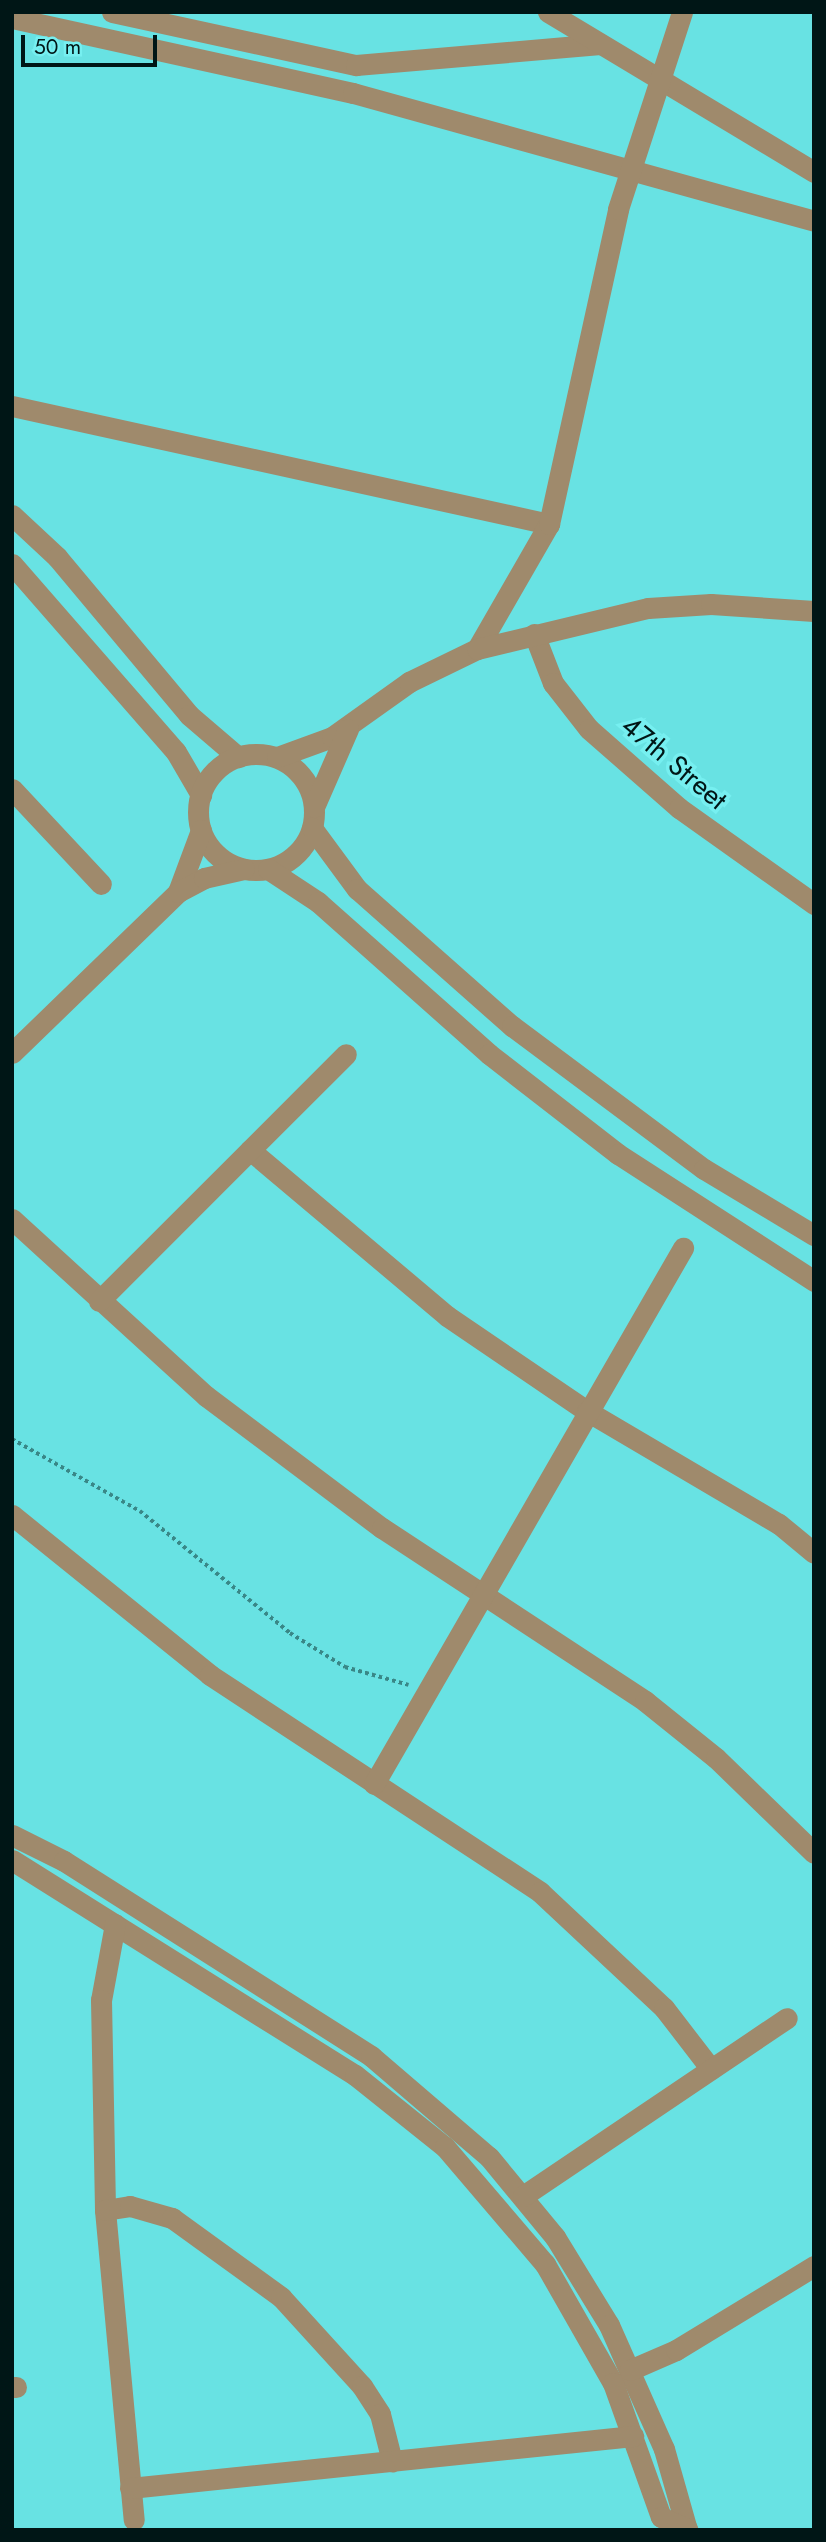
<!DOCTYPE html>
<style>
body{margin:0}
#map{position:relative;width:826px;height:2542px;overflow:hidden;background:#68e2e3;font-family:Jost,sans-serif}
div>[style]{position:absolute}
.path>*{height:3.5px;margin-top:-1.75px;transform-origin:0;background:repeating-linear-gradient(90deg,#398787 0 3.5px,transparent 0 7px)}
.minor>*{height:21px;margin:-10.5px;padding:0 10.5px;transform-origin:10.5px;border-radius:10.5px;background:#9f8a6c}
.minor>.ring{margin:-10.5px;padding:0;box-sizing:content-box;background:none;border:21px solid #9f8a6c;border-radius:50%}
span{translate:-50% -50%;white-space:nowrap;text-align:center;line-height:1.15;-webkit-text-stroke:7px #76eff0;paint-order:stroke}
.street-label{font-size:28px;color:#001616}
.frame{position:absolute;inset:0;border:14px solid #001616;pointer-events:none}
.scale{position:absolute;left:21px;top:35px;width:136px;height:32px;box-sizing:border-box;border:4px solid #001616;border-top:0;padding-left:9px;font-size:21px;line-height:24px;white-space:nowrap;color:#001616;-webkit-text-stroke:5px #76eff0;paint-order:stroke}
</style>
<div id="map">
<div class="path">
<div style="left:12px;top:1439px;width:147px;rotate:29.4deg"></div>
<div style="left:140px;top:1511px;width:193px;rotate:39.1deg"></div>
<div style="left:290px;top:1633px;width:65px;rotate:31.7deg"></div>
<div style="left:345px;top:1667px;width:66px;rotate:15.7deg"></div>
</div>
<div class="minor">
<div style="left:112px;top:12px;width:250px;rotate:12.3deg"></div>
<div style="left:356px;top:65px;width:245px;rotate:-4.9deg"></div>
<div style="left:548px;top:12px;width:310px;rotate:31deg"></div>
<div style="left:12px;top:18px;width:349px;rotate:12.4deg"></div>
<div style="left:353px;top:93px;width:478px;rotate:15.5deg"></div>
<div style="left:12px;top:406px;width:550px;rotate:12.39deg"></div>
<div style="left:12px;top:515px;width:62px;rotate:43deg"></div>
<div style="left:57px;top:557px;width:206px;rotate:50.1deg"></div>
<div style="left:189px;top:715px;width:65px;rotate:40.6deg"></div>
<div style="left:12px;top:564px;width:249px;rotate:48.9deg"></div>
<div style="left:176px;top:752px;width:50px;rotate:59.8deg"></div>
<div style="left:534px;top:634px;width:53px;rotate:68.8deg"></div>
<div style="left:553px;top:683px;width:58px;rotate:52deg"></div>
<div style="left:589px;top:729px;width:120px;rotate:41.3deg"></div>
<div style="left:679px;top:808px;width:166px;rotate:35.4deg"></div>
<div style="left:477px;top:649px;width:144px;rotate:-60.1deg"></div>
<div style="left:549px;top:524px;width:322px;rotate:-77.6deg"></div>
<div style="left:618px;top:209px;width:207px;rotate:-72deg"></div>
<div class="ring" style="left:198px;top:754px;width:95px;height:95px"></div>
<div style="left:277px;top:757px;width:59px;rotate:-20deg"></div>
<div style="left:332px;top:737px;width:95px;rotate:-35.5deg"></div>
<div style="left:409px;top:682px;width:76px;rotate:-25.9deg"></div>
<div style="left:477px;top:649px;width:176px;rotate:-13.5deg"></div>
<div style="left:648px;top:608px;width:63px;rotate:-3.6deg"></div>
<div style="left:711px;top:604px;width:103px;rotate:3.9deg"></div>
<div style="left:12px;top:789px;width:130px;rotate:46.9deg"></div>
<div style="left:314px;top:807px;width:85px;rotate:-66.4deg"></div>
<div style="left:312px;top:828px;width:76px;rotate:53.6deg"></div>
<div style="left:357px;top:889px;width:207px;rotate:41.5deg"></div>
<div style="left:512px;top:1026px;width:239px;rotate:36.7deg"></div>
<div style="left:704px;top:1169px;width:128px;rotate:31deg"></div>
<div style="left:268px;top:869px;width:60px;rotate:33.4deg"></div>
<div style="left:318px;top:902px;width:229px;rotate:41.6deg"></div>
<div style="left:489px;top:1054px;width:163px;rotate:37.8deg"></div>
<div style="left:618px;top:1154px;width:234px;rotate:32.9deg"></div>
<div style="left:178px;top:892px;width:66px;rotate:-69.6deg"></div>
<div style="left:12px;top:1053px;width:231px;rotate:-44.1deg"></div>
<div style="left:178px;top:892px;width:30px;rotate:-28deg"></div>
<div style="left:204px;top:878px;width:41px;rotate:-12.7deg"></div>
<div style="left:250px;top:1150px;width:258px;rotate:40.1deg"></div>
<div style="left:447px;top:1316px;width:169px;rotate:34.2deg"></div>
<div style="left:587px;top:1411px;width:223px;rotate:30.5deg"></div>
<div style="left:779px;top:1524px;width:45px;rotate:39.6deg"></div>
<div style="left:12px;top:1219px;width:263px;rotate:42.4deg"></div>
<div style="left:206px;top:1396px;width:220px;rotate:36.9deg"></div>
<div style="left:382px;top:1528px;width:315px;rotate:33.3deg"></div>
<div style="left:645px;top:1701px;width:91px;rotate:38.8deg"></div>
<div style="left:716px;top:1758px;width:136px;rotate:44.1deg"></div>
<div style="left:99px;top:1301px;width:349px;rotate:-45deg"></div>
<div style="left:12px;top:1515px;width:255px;rotate:38.9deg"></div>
<div style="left:210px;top:1675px;width:395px;rotate:33.3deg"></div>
<div style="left:540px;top:1892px;width:170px;rotate:43.1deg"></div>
<div style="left:664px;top:2008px;width:77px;rotate:52.4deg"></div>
<div style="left:374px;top:1784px;width:619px;rotate:-60.04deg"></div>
<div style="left:12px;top:1835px;width:58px;rotate:26.6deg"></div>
<div style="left:64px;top:1861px;width:364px;rotate:32.4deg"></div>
<div style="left:371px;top:2056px;width:155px;rotate:40.6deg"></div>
<div style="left:489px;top:2157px;width:104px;rotate:50.5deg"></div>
<div style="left:555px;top:2237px;width:103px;rotate:58.5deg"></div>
<div style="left:609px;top:2325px;width:136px;rotate:66.1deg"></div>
<div style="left:664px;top:2449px;width:84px;rotate:74.1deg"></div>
<div style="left:12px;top:1860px;width:405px;rotate:32.1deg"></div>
<div style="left:355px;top:2075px;width:115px;rotate:38.7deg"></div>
<div style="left:445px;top:2147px;width:154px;rotate:49.5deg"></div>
<div style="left:545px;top:2264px;width:137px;rotate:60.3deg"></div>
<div style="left:613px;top:2383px;width:142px;rotate:70.3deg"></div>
<div style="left:661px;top:2517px;width:29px;rotate:25deg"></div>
<div style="left:115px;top:1924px;width:77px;rotate:100.4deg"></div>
<div style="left:101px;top:2000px;width:210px;rotate:88.9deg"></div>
<div style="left:105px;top:2210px;width:311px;rotate:84.7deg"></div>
<div style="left:523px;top:2196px;width:318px;rotate:-34deg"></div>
<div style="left:105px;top:2210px;width:25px;rotate:-9deg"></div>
<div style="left:130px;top:2206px;width:44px;rotate:15.9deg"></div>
<div style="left:172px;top:2218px;width:135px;rotate:35.9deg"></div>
<div style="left:281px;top:2297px;width:120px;rotate:47.7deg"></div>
<div style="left:362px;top:2386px;width:33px;rotate:57deg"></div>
<div style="left:380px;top:2414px;width:49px;rotate:75.7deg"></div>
<div style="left:630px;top:2370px;width:50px;rotate:-23.5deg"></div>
<div style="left:676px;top:2350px;width:162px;rotate:-31.3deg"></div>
<div style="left:12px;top:2387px;width:4px"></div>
<div style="left:130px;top:2488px;width:506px;rotate:-5.9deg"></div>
</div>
<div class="street-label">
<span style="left:674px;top:763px;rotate:40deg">47th Street</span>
</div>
<div class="frame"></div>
<div class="scale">50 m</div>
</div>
